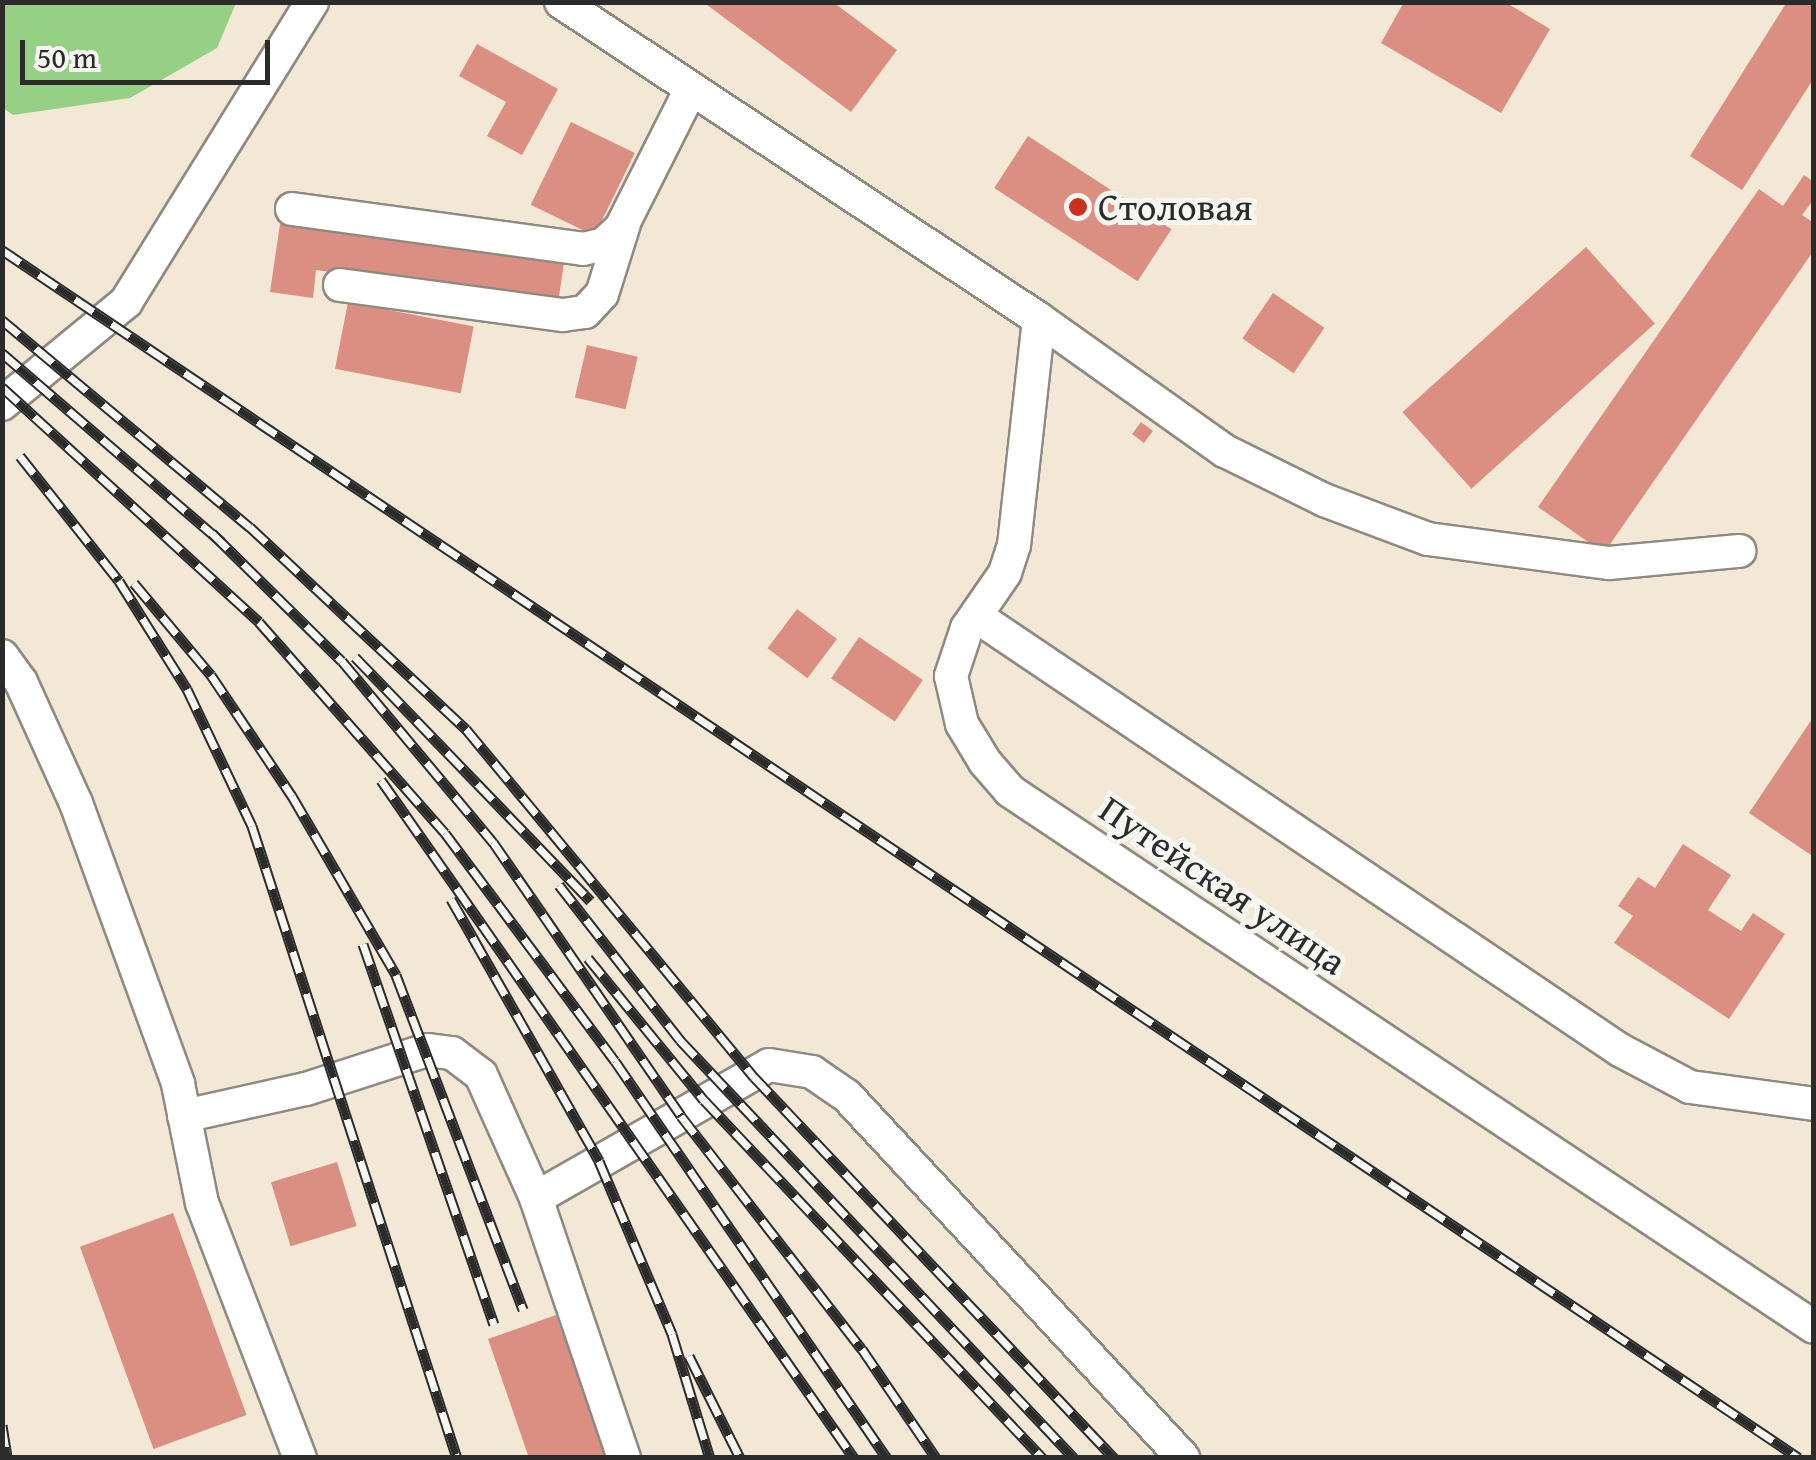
<!DOCTYPE html>
<meta charset="utf-8">
<style>
body{margin:0}
#map{position:relative;width:1816px;height:1460px;overflow:hidden;background:#f3e8d5;font-family:"Gentium Book Plus",serif}
div>[style]{position:absolute}
.green>*{inset:0;background:#95d084}
.building>*{inset:0;background:#db8e82;transform-origin:0 0}
.roads{filter:drop-shadow(2px 0 #8f8a80) drop-shadow(-2px 0 #8f8a80) drop-shadow(0 2px #8f8a80) drop-shadow(0 -2px #8f8a80)}
.minor>*{height:32px;margin:-16px;padding:0 16px;transform-origin:16px;border-radius:16px;background:#fff}
.rail>*{height:11px;margin-top:-5.5px;transform-origin:0;background:repeating-linear-gradient(90deg,#f6f6f2 0 22px,#2b2b2b 0 44px);box-sizing:border-box;border-block:2px solid #2b2b2b}
.dots>*{width:28px;height:28px;translate:-50% -50%;box-sizing:border-box;border:5px solid #f6f6f2;border-radius:50%}
span{translate:-50% -50%;white-space:nowrap;text-align:center;line-height:1.15;-webkit-text-stroke:10px #f6f6f2;paint-order:stroke}
.poi-label{font-size:38px;color:#2b2b2b}
.left{translate:0 -50%;text-align:left}
.street-label{font-size:38px;color:#2b2b2b}
.frame{position:absolute;inset:0;border:5px solid #2b2b2b;pointer-events:none}
.scale{position:absolute;left:20px;top:40px;width:250px;height:45px;box-sizing:border-box;border:5px solid #2b2b2b;border-top:0;padding-left:12px;font-size:30px;line-height:35px;white-space:nowrap;color:#2b2b2b;-webkit-text-stroke:8px #f6f6f2;paint-order:stroke}
</style>
<div id="map">
<div class="green">
<div style="clip-path:polygon(2px 3px,3px 2px,236px 3px,217px 48px,130px 98px,13px 115px,3px 108px)"></div>
</div>
<div class="building">
<div style="clip-path:polygon(703px 2px,833px 2px,897px 50px,851px 112px)"></div>
<div style="clip-path:polygon(1404px 2px,1505px 2px,1550px 29px,1501px 113px,1381px 43px)"></div>
<div style="clip-path:polygon(1787px 2px,1814px 2px,1814px 78px,1742px 190px,1690px 156px)"></div>
<div style="clip-path:polygon(477px 44px,558px 89px,522px 155px,487px 136px,506px 102px,459px 76px)"></div>
<div style="left:571px;top:122px;width:71px;height:92px;rotate:26deg"></div>
<div style="left:1028px;top:136px;width:171px;height:62px;rotate:33deg"></div>
<div style="clip-path:polygon(1804px 175px,1814px 182px,1814px 199px,1802px 215px,1814px 223px,1814px 250px,1604px 553px,1538px 507px,1759px 189px,1783px 206px)"></div>
<div style="clip-path:polygon(280px 224px,564px 263px,558px 303px,316px 270px,313px 298px,270px 292px)"></div>
<div style="left:1586px;top:247px;width:103px;height:247px;rotate:48deg"></div>
<div style="left:1273px;top:293px;width:62px;height:55px;rotate:34deg"></div>
<div style="left:348px;top:302px;width:128px;height:68px;rotate:11deg"></div>
<div style="left:587px;top:345px;width:52px;height:54px;rotate:13deg"></div>
<div style="left:1141px;top:422px;width:15px;height:15px;rotate:37deg"></div>
<div style="left:797px;top:609px;width:50px;height:49px;rotate:37deg"></div>
<div style="left:859px;top:637px;width:77px;height:50px;rotate:34deg"></div>
<div style="clip-path:polygon(1814px 716px,1814px 857px,1749px 813px)"></div>
<div style="clip-path:polygon(1683px 844px,1731px 875px,1708px 910px,1741px 931px,1753px 913px,1785px 934px,1729px 1019px,1614px 943px,1633px 916px,1618px 906px,1638px 877px,1655px 888px)"></div>
<div style="left:337px;top:1162px;width:67px;height:69px;rotate:73deg"></div>
<div style="left:173px;top:1213px;width:215px;height:99px;rotate:70deg"></div>
<div style="clip-path:polygon(556px 1315px,606px 1458px,529px 1458px,488px 1339px)"></div>
</div>
<div class="roads">
<div class="minor">
<div style="left:561px;top:2px;width:574px;rotate:33.55deg"></div>
<div style="left:1039px;top:319px;width:228px;rotate:35.4deg"></div>
<div style="left:1225px;top:451px;width:110px;rotate:26.3deg"></div>
<div style="left:1324px;top:500px;width:111px;rotate:20.6deg"></div>
<div style="left:1428px;top:539px;width:183px;rotate:7.6deg"></div>
<div style="left:1609px;top:563px;width:131px;rotate:-5.3deg"></div>
<div style="left:292px;top:209px;width:294px;rotate:7.8deg"></div>
<div style="left:583px;top:249px;width:22px;rotate:-13deg"></div>
<div style="left:604px;top:244px;width:23px;rotate:-43deg"></div>
<div style="left:621px;top:228px;width:156px;rotate:-63.3deg"></div>
<div style="left:340px;top:285px;width:225px;rotate:7.7deg"></div>
<div style="left:563px;top:315px;width:22px;rotate:-8deg"></div>
<div style="left:585px;top:312px;width:25px;rotate:-47deg"></div>
<div style="left:602px;top:294px;width:73px;rotate:-72.6deg"></div>
<div style="left:1039px;top:319px;width:227px;rotate:96.3deg"></div>
<div style="left:1014px;top:545px;width:29px;rotate:108deg"></div>
<div style="left:1005px;top:573px;width:67px;rotate:124.6deg"></div>
<div style="left:967px;top:628px;width:51px;rotate:108.4deg"></div>
<div style="left:951px;top:676px;width:49px;rotate:77.1deg"></div>
<div style="left:962px;top:724px;width:44px;rotate:58.8deg"></div>
<div style="left:985px;top:762px;width:38px;rotate:49deg"></div>
<div style="left:1010px;top:791px;width:966px;rotate:33.69deg"></div>
<div style="left:2px;top:404px;width:161px;rotate:-39.4deg"></div>
<div style="left:126px;top:302px;width:353px;rotate:-58.2deg"></div>
<div style="left:976px;top:616px;width:777px;rotate:33.98deg"></div>
<div style="left:1620px;top:1050px;width:79px;rotate:27.9deg"></div>
<div style="left:1690px;top:1087px;width:125px;rotate:7.8deg"></div>
<div style="left:2px;top:656px;width:32px;rotate:54deg"></div>
<div style="left:21px;top:682px;width:133px;rotate:65.6deg"></div>
<div style="left:76px;top:803px;width:299px;rotate:70deg"></div>
<div style="left:178px;top:1084px;width:121px;rotate:78.6deg"></div>
<div style="left:202px;top:1203px;width:273px;rotate:69deg"></div>
<div style="left:184px;top:1116px;width:125px;rotate:-12.5deg"></div>
<div style="left:306px;top:1089px;width:127px;rotate:-17.9deg"></div>
<div style="left:427px;top:1050px;width:25px;rotate:7deg"></div>
<div style="left:452px;top:1053px;width:36px;rotate:37deg"></div>
<div style="left:481px;top:1075px;width:135px;rotate:65.9deg"></div>
<div style="left:536px;top:1198px;width:274px;rotate:71.3deg"></div>
<div style="left:536px;top:1198px;width:268px;rotate:-29.7deg"></div>
<div style="left:769px;top:1065px;width:44px;rotate:9.2deg"></div>
<div style="left:812px;top:1072px;width:42px;rotate:34.4deg"></div>
<div style="left:847px;top:1096px;width:494px;rotate:47.1deg"></div>
</div>
</div>
<div class="rail">
<div style="left:2px;top:250px;width:2165px;rotate:33.91deg"></div>
<div style="left:2px;top:320px;width:323px;rotate:39.9deg"></div>
<div style="left:250px;top:527px;width:296px;rotate:43.1deg"></div>
<div style="left:466px;top:729px;width:452px;rotate:50.4deg"></div>
<div style="left:754px;top:1077px;width:524px;rotate:46.62deg"></div>
<div style="left:2px;top:353px;width:290px;rotate:40.7deg"></div>
<div style="left:2px;top:387px;width:348px;rotate:42.4deg"></div>
<div style="left:259px;top:622px;width:281px;rotate:48.6deg"></div>
<div style="left:445px;top:833px;width:284px;rotate:53.3deg"></div>
<div style="left:615px;top:1061px;width:481px;rotate:55.6deg"></div>
<div style="left:20px;top:456px;width:159px;rotate:51.6deg"></div>
<div style="left:119px;top:581px;width:128px;rotate:57.8deg"></div>
<div style="left:187px;top:689px;width:152px;rotate:64.6deg"></div>
<div style="left:252px;top:826px;width:664px;rotate:72.03deg"></div>
<div style="left:212px;top:533px;width:182px;rotate:44.6deg"></div>
<div style="left:342px;top:661px;width:236px;rotate:50.2deg"></div>
<div style="left:493px;top:842px;width:332px;rotate:55.5deg"></div>
<div style="left:681px;top:1116px;width:295px;rotate:52.2deg"></div>
<div style="left:862px;top:1349px;width:132px;rotate:55.8deg"></div>
<div style="left:134px;top:583px;width:120px;rotate:50.1deg"></div>
<div style="left:211px;top:675px;width:146px;rotate:56.2deg"></div>
<div style="left:292px;top:796px;width:207px;rotate:59.8deg"></div>
<div style="left:396px;top:975px;width:358px;rotate:69.2deg"></div>
<div style="left:355px;top:657px;width:339px;rotate:46deg"></div>
<div style="left:381px;top:780px;width:827px;rotate:55.1deg"></div>
<div style="left:559px;top:885px;width:197px;rotate:52deg"></div>
<div style="left:680px;top:1040px;width:574px;rotate:46.69deg"></div>
<div style="left:451px;top:899px;width:301px;rotate:60.5deg"></div>
<div style="left:599px;top:1161px;width:188px;rotate:67.1deg"></div>
<div style="left:672px;top:1334px;width:130px;rotate:73deg"></div>
<div style="left:363px;top:944px;width:402px;rotate:71deg"></div>
<div style="left:588px;top:958px;width:183px;rotate:50.8deg"></div>
<div style="left:704px;top:1100px;width:493px;rotate:46.6deg"></div>
<div style="left:689px;top:1356px;width:114px;rotate:63.4deg"></div>
<div style="left:2px;top:1425px;width:33px;rotate:81deg"></div>
</div>
<div class="dots">
<div style="left:1078px;top:207px;background:#c8321e"></div>
</div>
<div class="poi-label">
<span class="left" style="left:1098px;top:207px">Столовая</span>
</div>
<div class="street-label">
<span style="left:1223px;top:885px;rotate:34deg">Путейская улица</span>
</div>
<div class="frame"></div>
<div class="scale">50 m</div>
</div>
